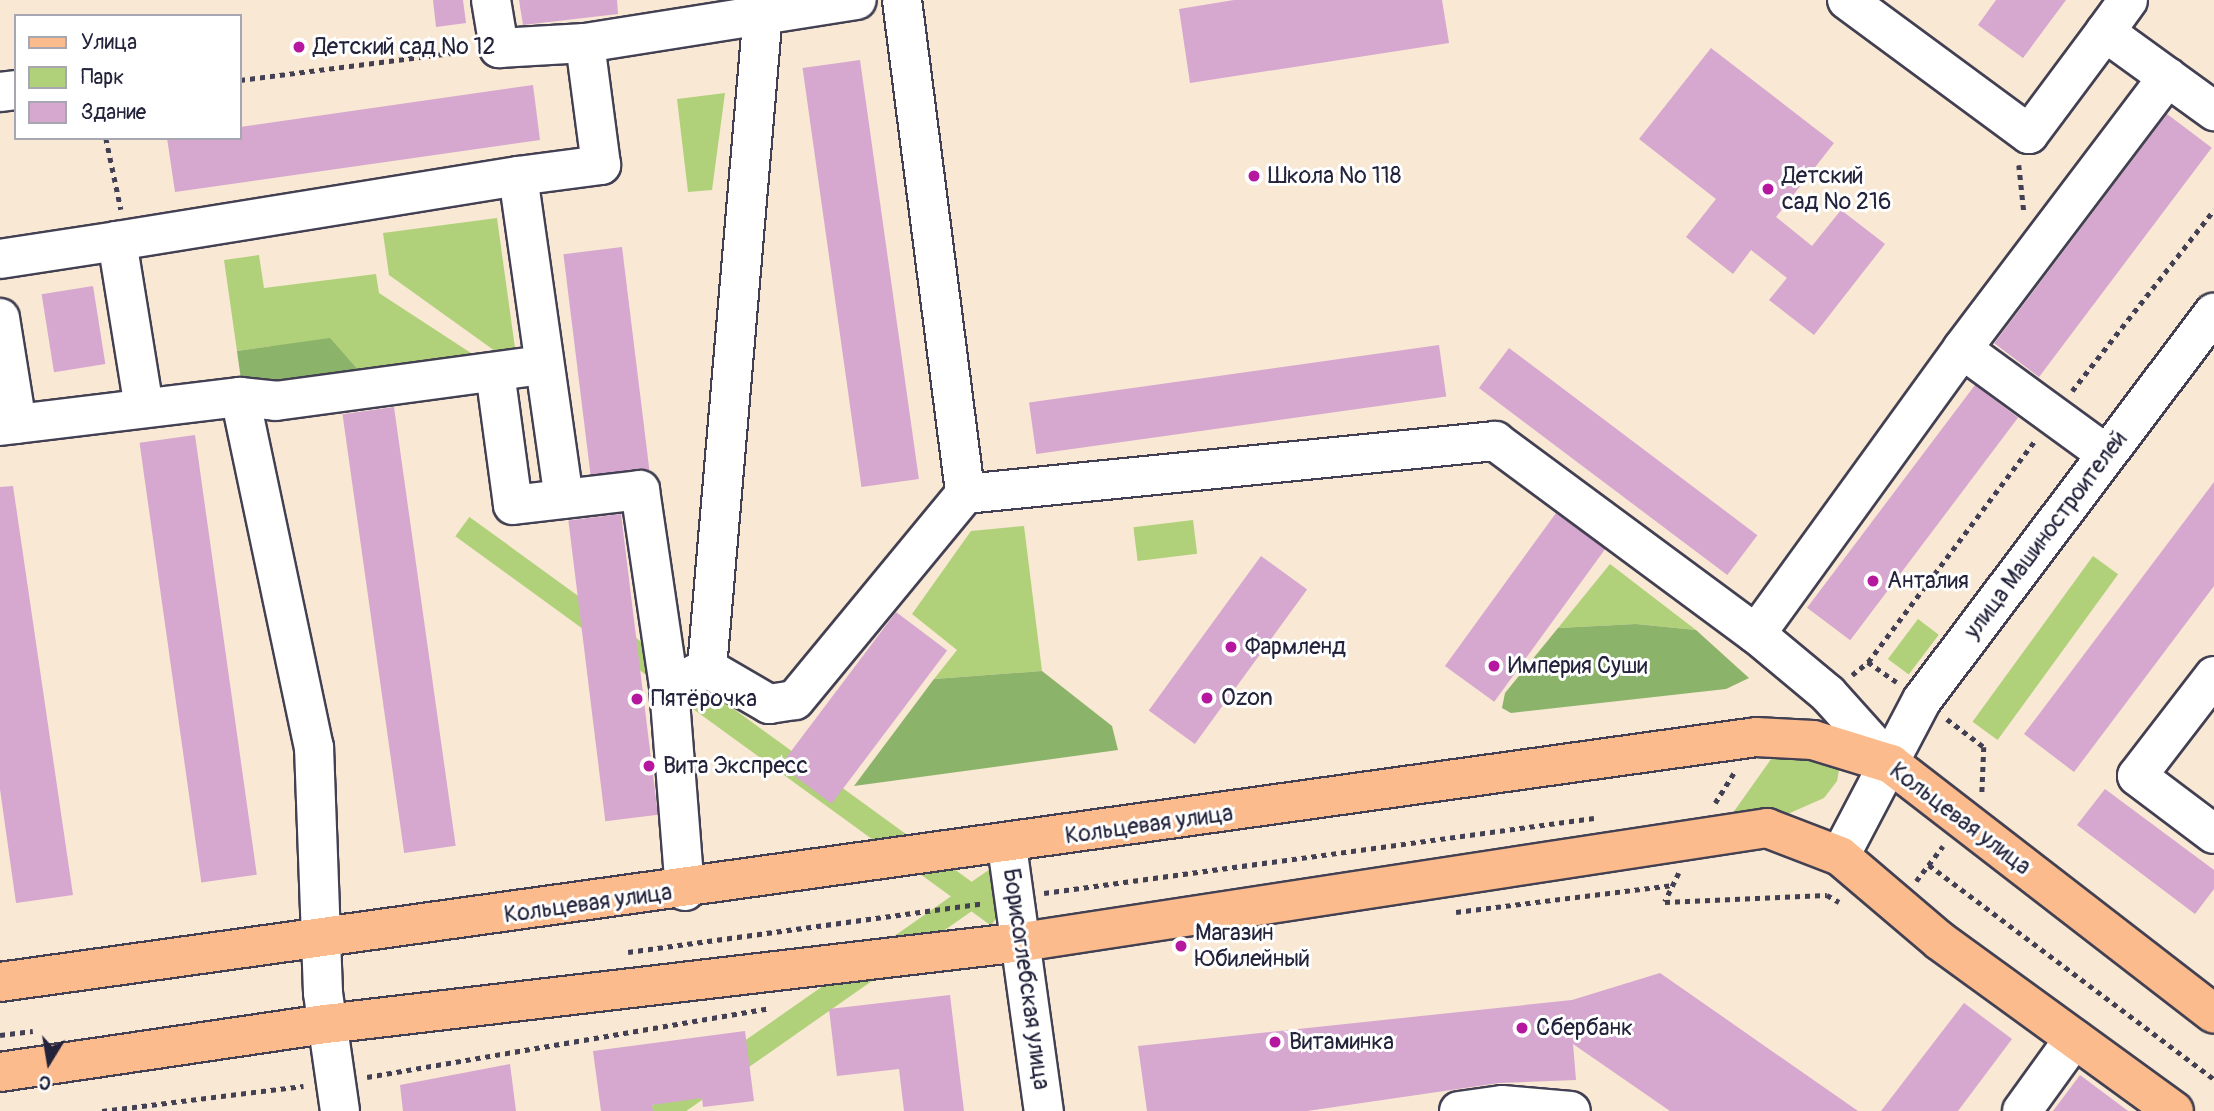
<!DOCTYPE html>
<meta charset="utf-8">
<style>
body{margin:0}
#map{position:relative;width:2214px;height:1111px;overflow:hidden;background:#f8e8d4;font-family:Pangolin,sans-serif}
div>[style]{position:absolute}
.green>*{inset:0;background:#b0d17a;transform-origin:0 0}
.forest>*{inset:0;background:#8cb36a}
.building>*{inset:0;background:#d6a7cf;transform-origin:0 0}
.path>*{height:4.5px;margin-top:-2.25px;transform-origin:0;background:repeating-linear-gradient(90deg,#424052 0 5px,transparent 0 10px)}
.roads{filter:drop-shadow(2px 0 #424052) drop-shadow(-2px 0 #424052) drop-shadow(0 2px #424052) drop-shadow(0 -2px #424052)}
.minor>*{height:38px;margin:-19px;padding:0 19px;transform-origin:19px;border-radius:19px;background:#fff}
.major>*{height:38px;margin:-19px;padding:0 19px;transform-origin:19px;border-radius:19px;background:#fbbb8c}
.dots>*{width:19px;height:19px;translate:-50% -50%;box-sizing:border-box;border:4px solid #fff;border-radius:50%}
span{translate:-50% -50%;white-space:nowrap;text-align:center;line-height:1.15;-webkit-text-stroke:6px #fff;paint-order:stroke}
.poi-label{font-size:23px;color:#22223b}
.left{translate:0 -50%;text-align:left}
.street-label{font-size:23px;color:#22223b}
.legend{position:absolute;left:14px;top:14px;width:228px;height:126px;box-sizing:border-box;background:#fff;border:2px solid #a7a7b1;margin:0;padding:9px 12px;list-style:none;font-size:21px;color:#22223b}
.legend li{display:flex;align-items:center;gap:14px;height:35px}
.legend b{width:35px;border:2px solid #a7a7b1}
.north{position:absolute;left:14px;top:1027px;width:70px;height:70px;-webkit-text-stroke:5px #fff;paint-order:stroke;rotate:191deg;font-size:19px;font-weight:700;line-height:28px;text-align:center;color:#22223b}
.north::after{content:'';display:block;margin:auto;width:24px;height:32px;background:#22223b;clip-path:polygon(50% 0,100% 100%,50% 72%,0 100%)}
</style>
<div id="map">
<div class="green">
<div style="clip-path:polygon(725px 93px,712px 190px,688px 192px,677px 99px)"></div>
<div style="clip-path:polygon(497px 218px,515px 348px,495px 351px,389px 275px,383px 233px)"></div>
<div style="clip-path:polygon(259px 255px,264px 288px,376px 274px,379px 293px,474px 355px,359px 371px,272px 346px,237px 351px,224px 260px)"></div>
<div style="left:1193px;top:520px;width:34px;height:60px;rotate:83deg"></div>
<div style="clip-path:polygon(1024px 526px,1042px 671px,934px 679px,957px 650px,912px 614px,971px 531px)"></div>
<div style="left:2093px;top:556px;width:31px;height:205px;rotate:36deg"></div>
<div style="clip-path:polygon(1610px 564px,1696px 630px,1636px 624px,1558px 628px)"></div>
<div style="left:1918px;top:619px;width:26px;height:50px;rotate:37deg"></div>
<div style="clip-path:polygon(1774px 755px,1826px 760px,1839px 770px,1837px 781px,1824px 798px,1783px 816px,1730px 817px)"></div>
<div style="left:990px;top:869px;width:24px;height:637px;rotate:55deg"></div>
<div style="left:1005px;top:906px;width:24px;height:662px;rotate:126deg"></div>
</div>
<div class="forest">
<div style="clip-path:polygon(330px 338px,359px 371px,242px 387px,237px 351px)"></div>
<div style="clip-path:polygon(1636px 624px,1696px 630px,1749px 678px,1726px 689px,1511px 713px,1502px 708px,1505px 693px,1558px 628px)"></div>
<div style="clip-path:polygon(1042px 671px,1112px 726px,1118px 750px,854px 786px,934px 679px)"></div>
</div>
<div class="building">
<div style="clip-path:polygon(433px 0,463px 0,466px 23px,436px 27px)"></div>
<div style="clip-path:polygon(519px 0,617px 0,618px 14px,523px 25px)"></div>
<div style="clip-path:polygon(1234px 0,1442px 0,1449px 43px,1190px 83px,1179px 9px)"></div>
<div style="clip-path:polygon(1996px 0,2066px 0,2023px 58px,1978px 25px)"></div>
<div style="clip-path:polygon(1711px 48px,1834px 143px,1776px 217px,1812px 246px,1841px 210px,1885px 244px,1814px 335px,1769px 300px,1787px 278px,1751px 250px,1733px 274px,1686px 237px,1716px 199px,1639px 139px)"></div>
<div style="left:860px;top:60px;width:423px;height:58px;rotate:82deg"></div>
<div style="clip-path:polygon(533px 85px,540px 140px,175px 192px,167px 138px,240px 138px,240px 127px)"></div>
<div style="left:2167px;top:114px;width:56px;height:287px;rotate:37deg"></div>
<div style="left:622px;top:247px;width:225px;height:59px;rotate:83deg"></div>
<div style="left:93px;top:286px;width:79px;height:52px;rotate:81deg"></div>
<div style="left:1439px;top:345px;width:52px;height:414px;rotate:82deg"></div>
<div style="left:1509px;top:348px;width:311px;height:50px;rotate:37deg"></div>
<div style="left:1975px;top:385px;width:54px;height:279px;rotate:37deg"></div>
<div style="left:394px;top:407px;width:443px;height:52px;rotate:82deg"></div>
<div style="left:195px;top:435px;width:444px;height:56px;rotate:82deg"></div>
<div style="clip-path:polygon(2214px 482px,2214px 586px,2074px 772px,2024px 734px)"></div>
<div style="clip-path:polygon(13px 486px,73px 895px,16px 903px,0 789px,0 487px)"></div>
<div style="left:1556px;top:513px;width:61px;height:189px;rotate:36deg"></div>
<div style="left:621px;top:514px;width:303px;height:53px;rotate:83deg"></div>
<div style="left:1261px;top:556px;width:57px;height:191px;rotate:36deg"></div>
<div style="left:896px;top:612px;width:64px;height:192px;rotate:37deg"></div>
<div style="clip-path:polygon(2105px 789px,2214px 870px,2214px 889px,2195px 914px,2077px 825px)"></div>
<div style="clip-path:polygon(1660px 973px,1858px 1111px,1670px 1111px,1573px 1044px,1576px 1080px,1499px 1083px,1307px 1111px,1147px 1111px,1138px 1046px,1572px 1000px)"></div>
<div style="clip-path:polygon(950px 995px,964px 1111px,904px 1111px,899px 1069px,837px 1076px,829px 1009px)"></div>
<div style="clip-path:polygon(1964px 1003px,2012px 1039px,1958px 1111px,1881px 1111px)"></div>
<div style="clip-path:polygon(745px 1031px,754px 1101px,703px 1107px,702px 1098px,652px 1105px,653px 1111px,601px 1111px,593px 1051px)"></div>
<div style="clip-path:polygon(510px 1064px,516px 1111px,403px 1111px,400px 1085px)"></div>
<div style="clip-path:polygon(2080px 1075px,2128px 1111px,2053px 1111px)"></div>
</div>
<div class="path">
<div style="left:240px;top:80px;width:229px;rotate:-7.3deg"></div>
<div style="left:106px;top:138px;width:73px;rotate:78.1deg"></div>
<div style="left:2019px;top:165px;width:47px;rotate:83.9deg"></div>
<div style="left:2072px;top:391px;width:230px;rotate:-51.9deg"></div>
<div style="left:1868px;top:662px;width:35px;rotate:35deg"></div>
<div style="left:1852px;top:675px;width:21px;rotate:-39deg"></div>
<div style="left:1868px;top:662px;width:278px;rotate:-53deg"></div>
<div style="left:1947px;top:719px;width:46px;rotate:37.1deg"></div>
<div style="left:1984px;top:747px;width:48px;rotate:92.4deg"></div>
<div style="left:1715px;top:803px;width:36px;rotate:-58deg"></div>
<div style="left:1929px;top:865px;width:356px;rotate:36.9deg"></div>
<div style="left:1679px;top:873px;width:32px;rotate:116deg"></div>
<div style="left:1665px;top:902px;width:162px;rotate:-2.5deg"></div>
<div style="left:1827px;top:895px;width:14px;rotate:30deg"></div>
<div style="left:1916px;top:881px;width:44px;rotate:-52.4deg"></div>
<div style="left:1044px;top:893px;width:555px;rotate:-7.77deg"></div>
<div style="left:1456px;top:912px;width:219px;rotate:-7.1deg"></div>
<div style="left:628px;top:952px;width:359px;rotate:-7.8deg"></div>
<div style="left:0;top:1035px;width:33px;rotate:-7deg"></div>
<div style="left:367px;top:1077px;width:408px;rotate:-9.7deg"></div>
<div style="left:102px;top:1111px;width:203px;rotate:-7.1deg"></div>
</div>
<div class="roads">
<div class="minor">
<div style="left:491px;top:0;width:49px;rotate:80.5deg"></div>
<div style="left:499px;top:48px;width:86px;rotate:-3.3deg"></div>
<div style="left:902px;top:0;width:498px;rotate:82.7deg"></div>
<div style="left:1847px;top:0;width:226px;rotate:36.4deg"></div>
<div style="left:2029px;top:134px;width:127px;rotate:-53.3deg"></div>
<div style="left:2105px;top:32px;width:135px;rotate:35.9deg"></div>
<div style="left:2105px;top:32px;width:39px;rotate:-54deg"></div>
<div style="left:0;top:92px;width:16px;rotate:-7deg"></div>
<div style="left:518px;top:176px;width:84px;rotate:-7.5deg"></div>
<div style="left:601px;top:165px;width:123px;rotate:-97.5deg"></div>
<div style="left:585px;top:43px;width:275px;rotate:-9deg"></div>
<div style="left:117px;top:241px;width:406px;rotate:-9.2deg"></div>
<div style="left:518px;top:176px;width:326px;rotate:81.9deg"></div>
<div style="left:0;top:259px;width:118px;rotate:-8.7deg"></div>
<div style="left:117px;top:241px;width:169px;rotate:80.8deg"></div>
<div style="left:0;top:318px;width:107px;rotate:80.9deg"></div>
<div style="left:495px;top:372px;width:134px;rotate:82.3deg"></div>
<div style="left:513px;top:505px;width:128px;rotate:-6.7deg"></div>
<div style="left:640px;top:490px;width:199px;rotate:81.6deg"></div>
<div style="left:240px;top:397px;width:358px;rotate:78.1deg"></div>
<div style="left:314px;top:747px;width:246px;rotate:87.9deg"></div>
<div style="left:323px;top:993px;width:119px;rotate:81.8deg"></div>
<div style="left:0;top:426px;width:242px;rotate:-6.9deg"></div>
<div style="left:240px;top:397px;width:36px;rotate:6deg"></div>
<div style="left:276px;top:401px;width:270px;rotate:-7.7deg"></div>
<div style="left:2106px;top:454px;width:178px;rotate:-143.9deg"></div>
<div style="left:1962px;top:349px;width:341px;rotate:-52.9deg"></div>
<div style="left:1756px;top:634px;width:352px;rotate:-54.1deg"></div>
<div style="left:707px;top:668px;width:72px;rotate:30.1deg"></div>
<div style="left:769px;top:704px;width:26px;rotate:-9deg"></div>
<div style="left:795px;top:700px;width:267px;rotate:-50.5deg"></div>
<div style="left:965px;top:494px;width:533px;rotate:-5.71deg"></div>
<div style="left:1495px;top:441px;width:325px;rotate:36.5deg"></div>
<div style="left:1756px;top:634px;width:94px;rotate:39.8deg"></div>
<div style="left:1828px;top:694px;width:94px;rotate:48deg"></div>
<div style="left:2214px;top:676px;width:126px;rotate:127.6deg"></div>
<div style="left:2137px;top:776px;width:96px;rotate:37deg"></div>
<div style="left:1007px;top:846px;width:268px;rotate:82.1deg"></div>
<div style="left:1840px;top:856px;width:176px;rotate:-62.3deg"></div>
<div style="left:1922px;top:700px;width:485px;rotate:-53deg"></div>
<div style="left:685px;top:891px;width:205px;rotate:-94.5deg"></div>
<div style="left:669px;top:687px;width:42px;rotate:-26.6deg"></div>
<div style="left:707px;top:668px;width:670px;rotate:-85.12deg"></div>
<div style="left:1459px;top:1111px;width:43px;rotate:-7.9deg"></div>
<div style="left:1502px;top:1105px;width:69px;rotate:5deg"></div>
<div style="left:2022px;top:1111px;width:89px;rotate:-54.2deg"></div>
</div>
<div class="major">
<div style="left:0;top:982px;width:1773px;rotate:-7.94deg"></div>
<div style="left:1756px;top:737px;width:57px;rotate:3deg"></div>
<div style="left:1813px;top:740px;width:82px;rotate:17.1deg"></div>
<div style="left:1891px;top:764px;width:408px;rotate:37.7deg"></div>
<div style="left:0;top:1072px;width:330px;rotate:-8.4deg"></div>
<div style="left:326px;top:1024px;width:701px;rotate:-6.72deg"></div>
<div style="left:1022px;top:942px;width:754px;rotate:-8.7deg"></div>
<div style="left:1767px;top:828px;width:78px;rotate:21deg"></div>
<div style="left:1840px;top:856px;width:131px;rotate:40.4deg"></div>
<div style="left:1940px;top:941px;width:289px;rotate:36deg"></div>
</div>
</div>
<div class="dots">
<div style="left:299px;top:47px;background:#b5179e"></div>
<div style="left:1254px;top:176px;background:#b5179e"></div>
<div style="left:1768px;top:189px;background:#b5179e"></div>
<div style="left:1873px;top:581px;background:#b5179e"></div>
<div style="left:1231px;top:647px;background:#b5179e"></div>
<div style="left:1494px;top:666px;background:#b5179e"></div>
<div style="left:1207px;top:698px;background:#b5179e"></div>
<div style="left:637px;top:699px;background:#b5179e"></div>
<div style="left:649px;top:766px;background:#b5179e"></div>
<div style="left:1181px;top:946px;background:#b5179e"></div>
<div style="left:1522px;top:1028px;background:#b5179e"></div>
<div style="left:1275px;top:1042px;background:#b5179e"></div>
</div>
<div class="poi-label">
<span class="left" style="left:313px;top:47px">Детский сад № 12</span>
<span class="left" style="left:1268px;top:176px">Школа № 118</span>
<span class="left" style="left:1782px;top:189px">Детский<br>сад № 216</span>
<span class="left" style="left:1887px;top:581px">Анталия</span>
<span class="left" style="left:1245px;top:647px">Фармленд</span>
<span class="left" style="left:1508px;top:666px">Империя Суши</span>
<span class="left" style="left:1221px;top:698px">Ozon</span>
<span class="left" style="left:651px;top:699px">Пятёрочка</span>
<span class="left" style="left:663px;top:766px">Вита Экспресс</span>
<span class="left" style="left:1195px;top:946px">Магазин<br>Юбилейный</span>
<span class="left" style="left:1536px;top:1028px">Сбербанк</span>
<span class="left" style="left:1289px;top:1042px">Витаминка</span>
</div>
<div class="street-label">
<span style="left:2046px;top:535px;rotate:-53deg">улица Машиностроителей</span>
<span style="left:1960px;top:819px;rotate:37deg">Кольцевая улица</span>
<span style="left:1149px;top:825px;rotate:-8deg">Кольцевая улица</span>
<span style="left:588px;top:904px;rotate:-8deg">Кольцевая улица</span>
<span style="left:1026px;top:979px;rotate:82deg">Борисоглебская улица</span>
</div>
<ul class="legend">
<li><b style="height:9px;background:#fbbb8c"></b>Улица</li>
<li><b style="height:19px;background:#b0d17a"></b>Парк</li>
<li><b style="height:19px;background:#d6a7cf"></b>Здание</li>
</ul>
<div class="north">С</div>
</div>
